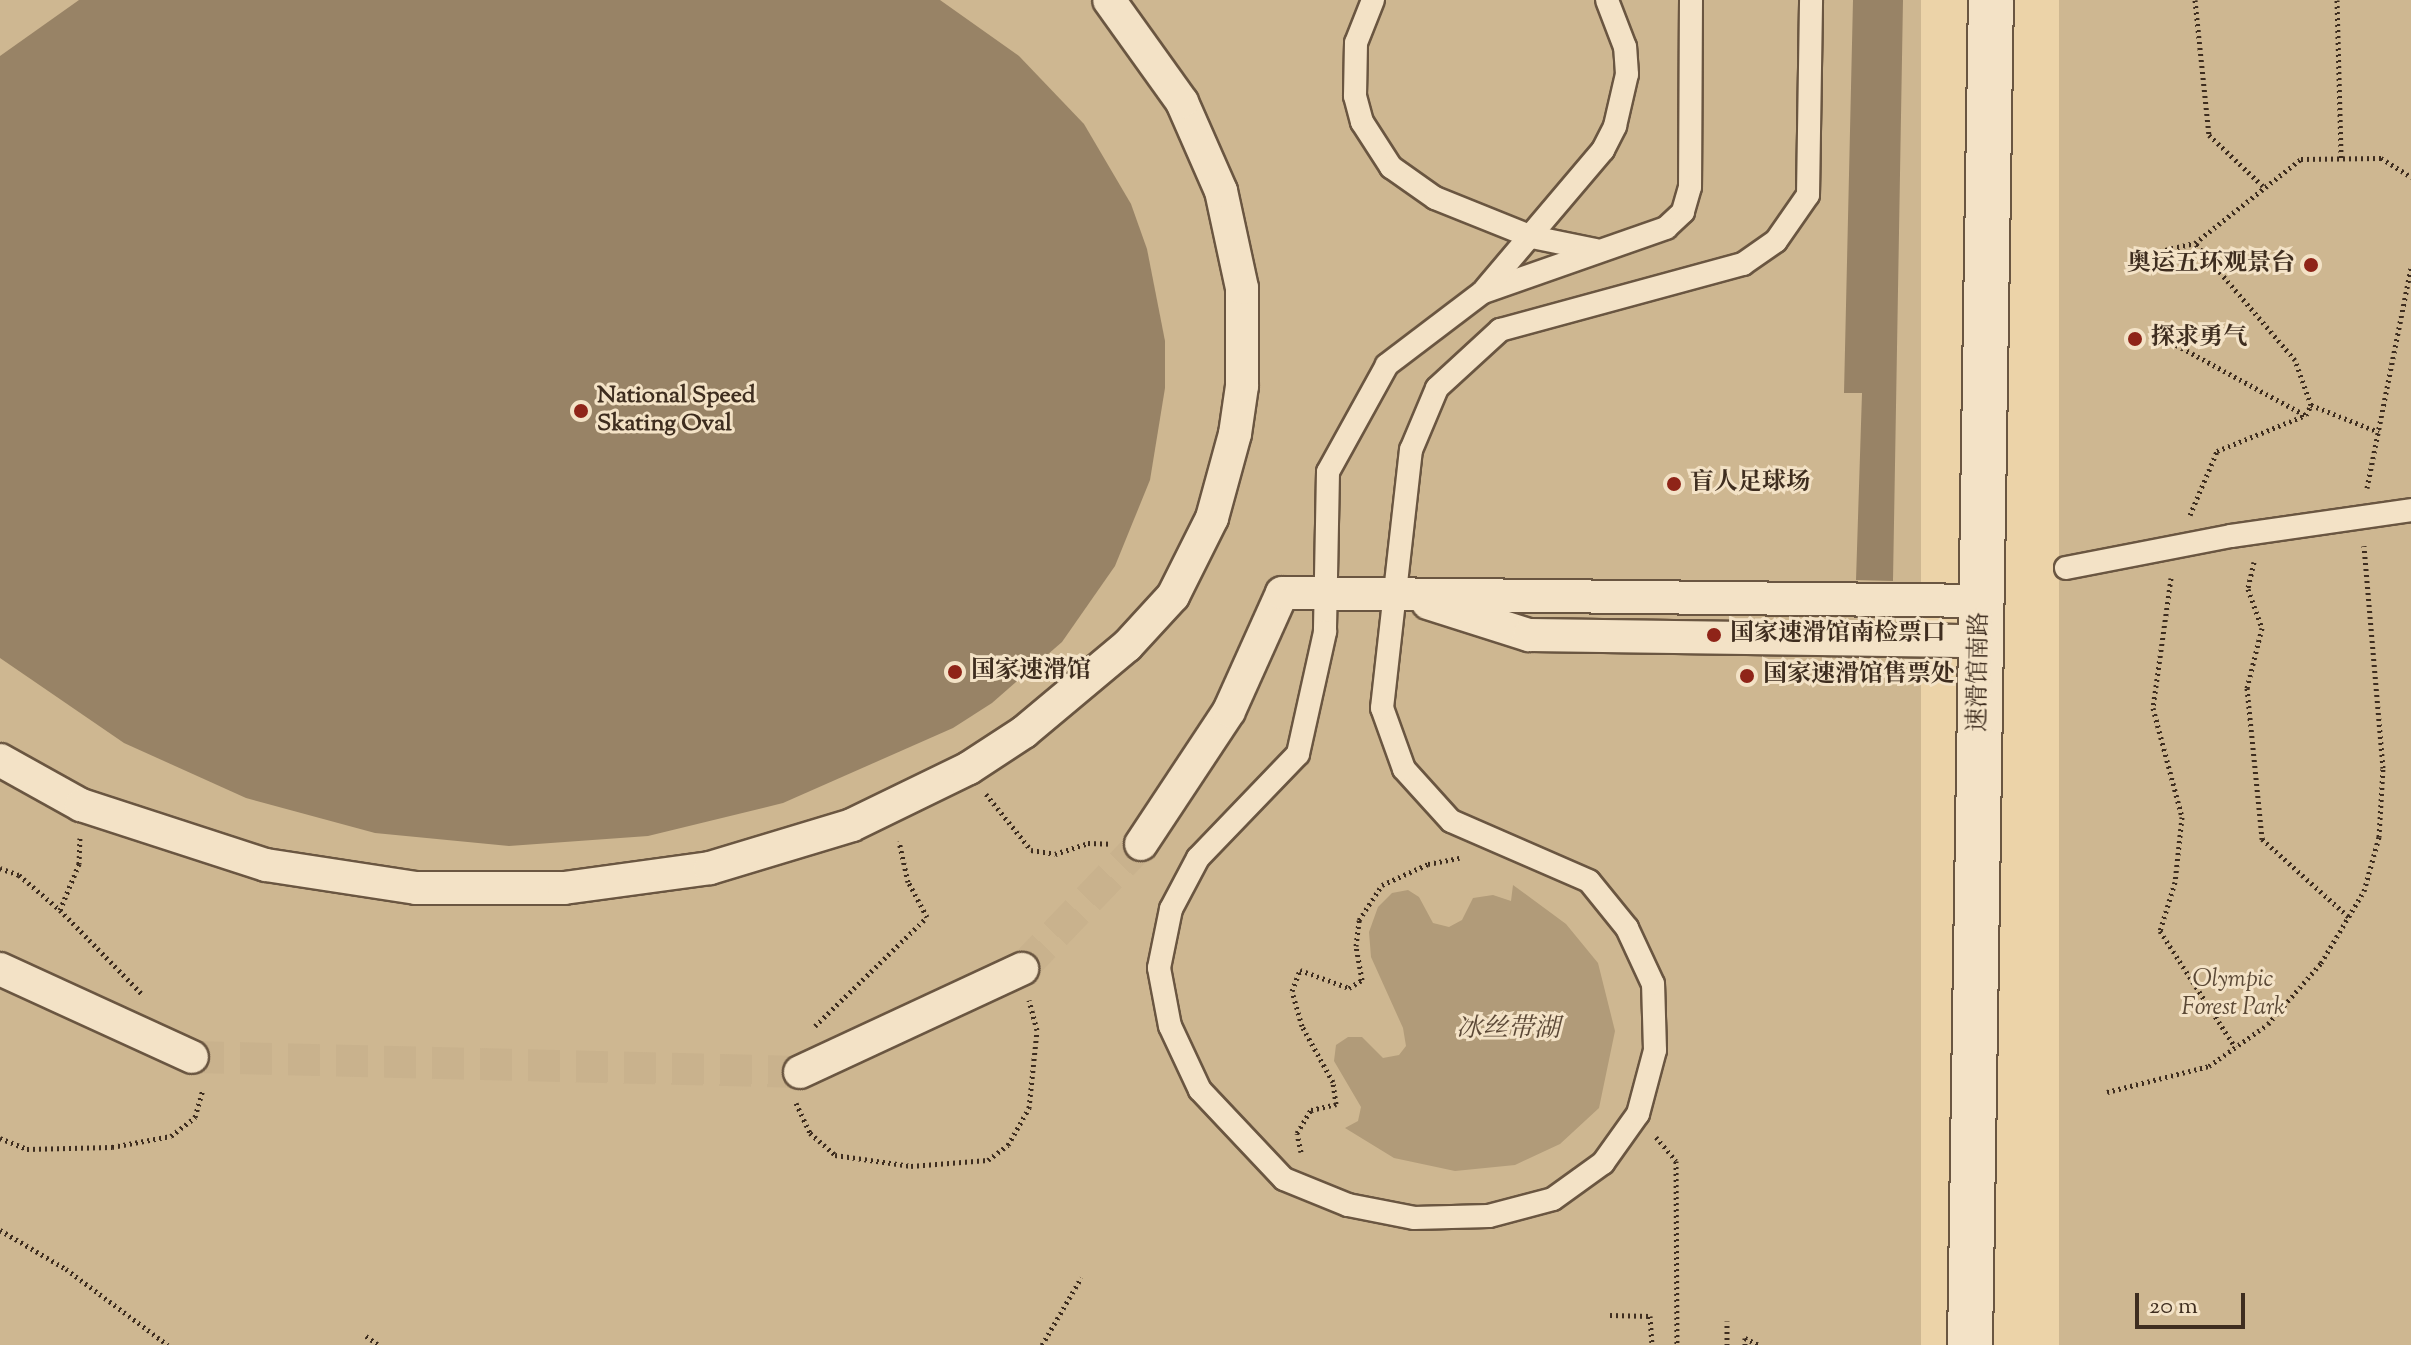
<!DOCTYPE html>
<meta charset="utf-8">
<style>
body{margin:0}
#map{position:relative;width:2411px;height:1345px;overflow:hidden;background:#ecd3a8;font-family:"Sorts Mill Goudy","Noto Serif SC",serif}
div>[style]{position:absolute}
.green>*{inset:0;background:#ceb791;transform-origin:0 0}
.water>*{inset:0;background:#b19b79}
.building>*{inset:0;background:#988366}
.pedestrian-tunnel>*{height:32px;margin-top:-16px;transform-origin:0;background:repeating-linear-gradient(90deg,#c9b28d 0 32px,transparent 0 48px)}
.path>*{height:5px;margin-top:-2.5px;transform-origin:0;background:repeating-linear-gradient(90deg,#3e2d1f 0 2px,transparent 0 6px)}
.roads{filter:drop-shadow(2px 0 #6a5641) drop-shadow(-2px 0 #6a5641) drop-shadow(0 2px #6a5641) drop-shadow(0 -2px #6a5641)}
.service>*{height:22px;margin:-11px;padding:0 11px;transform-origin:11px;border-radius:11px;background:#f3e2c6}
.pedestrian>*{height:32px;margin:-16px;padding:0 16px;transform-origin:16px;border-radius:16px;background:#f3e2c6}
.tertiary>*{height:44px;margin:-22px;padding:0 22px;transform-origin:22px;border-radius:22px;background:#f3e2c6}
.dots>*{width:22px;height:22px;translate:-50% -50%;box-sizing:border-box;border:4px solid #f3e2c6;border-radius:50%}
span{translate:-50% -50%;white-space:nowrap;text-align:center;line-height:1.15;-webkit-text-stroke:6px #f3e2c6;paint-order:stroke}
.poi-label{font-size:24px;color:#3e2d1f;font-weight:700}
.right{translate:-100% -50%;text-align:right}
.left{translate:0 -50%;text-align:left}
.street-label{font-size:24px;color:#3e2d1f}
.park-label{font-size:24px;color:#5b4936;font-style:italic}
.water-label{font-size:26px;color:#5b4836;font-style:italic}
.scale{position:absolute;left:2135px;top:1293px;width:110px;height:36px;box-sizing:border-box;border:4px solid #3e2d1f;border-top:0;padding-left:10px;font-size:24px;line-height:28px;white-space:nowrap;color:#3e2d1f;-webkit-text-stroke:6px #f3e2c6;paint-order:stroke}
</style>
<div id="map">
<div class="green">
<div style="left:0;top:0;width:1921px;height:1345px"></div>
<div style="left:2059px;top:0;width:352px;height:1345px"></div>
</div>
<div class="water">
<div style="clip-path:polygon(1513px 885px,1566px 924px,1598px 963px,1615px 1031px,1599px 1108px,1560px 1144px,1515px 1165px,1455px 1171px,1394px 1158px,1345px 1128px,1358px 1121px,1361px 1107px,1334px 1061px,1336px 1045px,1348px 1037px,1362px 1037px,1383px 1058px,1399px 1055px,1406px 1046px,1403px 1028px,1371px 957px,1369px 932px,1378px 907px,1392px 893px,1408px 890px,1419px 897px,1433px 923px,1449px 927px,1462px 920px,1473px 898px,1493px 895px,1511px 901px)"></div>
</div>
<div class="building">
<div style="clip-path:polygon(79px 0,940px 0,1019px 56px,1084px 124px,1131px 204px,1147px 249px,1165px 341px,1165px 388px,1150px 480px,1115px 566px,1062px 642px,992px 703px,953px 728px,783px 803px,648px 836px,509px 846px,375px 833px,246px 798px,124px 743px,0 658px,0 56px)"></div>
<div style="clip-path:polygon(1853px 0,1903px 0,1893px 581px,1856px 580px,1862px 393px,1844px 393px)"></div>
</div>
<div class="pedestrian-tunnel">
<div style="left:1022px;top:969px;width:173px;rotate:-46.4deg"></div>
<div style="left:192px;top:1057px;width:608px;rotate:1.41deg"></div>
</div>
<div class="path">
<div style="left:2195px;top:0;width:136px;rotate:84.1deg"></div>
<div style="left:2209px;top:135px;width:74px;rotate:43.4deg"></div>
<div style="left:2337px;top:0;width:158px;rotate:88.5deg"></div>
<div style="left:2148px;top:254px;width:48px;rotate:-13.2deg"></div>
<div style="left:2195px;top:243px;width:135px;rotate:-38.4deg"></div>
<div style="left:2301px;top:159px;width:80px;rotate:-0.7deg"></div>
<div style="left:2381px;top:158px;width:36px;rotate:32deg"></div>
<div style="left:2171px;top:342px;width:153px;rotate:28.6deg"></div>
<div style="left:2311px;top:405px;width:73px;rotate:21.7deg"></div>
<div style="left:2367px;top:488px;width:224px;rotate:-78.7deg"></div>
<div style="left:2190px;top:515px;width:69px;rotate:-67.1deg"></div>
<div style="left:2217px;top:451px;width:96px;rotate:-22deg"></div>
<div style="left:2306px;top:415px;width:11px;rotate:-63deg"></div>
<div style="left:2311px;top:405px;width:48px;rotate:-109.6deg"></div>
<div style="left:2295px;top:360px;width:154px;rotate:-130.5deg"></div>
<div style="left:2254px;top:562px;width:28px;rotate:103deg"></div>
<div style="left:2248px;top:589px;width:41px;rotate:70.3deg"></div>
<div style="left:2262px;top:628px;width:62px;rotate:104deg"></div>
<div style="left:2247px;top:688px;width:152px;rotate:84.3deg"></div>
<div style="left:2262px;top:839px;width:117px;rotate:41.9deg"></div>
<div style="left:2171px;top:578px;width:131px;rotate:97.9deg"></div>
<div style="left:2153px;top:708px;width:113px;rotate:75.1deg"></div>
<div style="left:2182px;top:817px;width:65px;rotate:96.1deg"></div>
<div style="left:2175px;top:882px;width:51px;rotate:107deg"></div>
<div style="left:2160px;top:931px;width:138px;rotate:57.1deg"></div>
<div style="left:986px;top:794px;width:72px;rotate:51.2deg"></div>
<div style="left:1031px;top:850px;width:24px;rotate:9deg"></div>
<div style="left:1055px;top:854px;width:35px;rotate:-18deg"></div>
<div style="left:1088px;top:843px;width:23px;rotate:2deg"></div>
<div style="left:0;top:868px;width:20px;rotate:20deg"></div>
<div style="left:19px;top:875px;width:54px;rotate:40.5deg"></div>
<div style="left:60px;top:910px;width:119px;rotate:45.7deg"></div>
<div style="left:60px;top:910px;width:50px;rotate:-67.6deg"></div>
<div style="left:79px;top:864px;width:26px;rotate:-88deg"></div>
<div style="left:815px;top:1026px;width:156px;rotate:-44.2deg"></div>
<div style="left:927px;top:917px;width:40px;rotate:-118deg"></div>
<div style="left:908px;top:882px;width:42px;rotate:-102.4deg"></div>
<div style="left:2107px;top:1092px;width:105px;rotate:-14.3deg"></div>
<div style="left:2209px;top:1066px;width:72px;rotate:-35.4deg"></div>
<div style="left:2268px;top:1024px;width:81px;rotate:-49deg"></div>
<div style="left:2321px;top:963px;width:84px;rotate:-59.2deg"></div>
<div style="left:2364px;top:891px;width:56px;rotate:-74.5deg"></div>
<div style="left:2379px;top:837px;width:69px;rotate:-86.7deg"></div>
<div style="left:2383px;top:768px;width:223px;rotate:-94.9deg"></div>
<div style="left:796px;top:1103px;width:33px;rotate:65deg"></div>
<div style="left:810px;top:1133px;width:33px;rotate:41deg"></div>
<div style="left:835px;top:1155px;width:77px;rotate:8.2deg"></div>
<div style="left:911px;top:1166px;width:77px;rotate:-4.5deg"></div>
<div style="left:988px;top:1160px;width:25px;rotate:-37deg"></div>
<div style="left:1008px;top:1145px;width:43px;rotate:-60.4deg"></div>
<div style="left:1029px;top:1108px;width:78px;rotate:-84.1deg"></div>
<div style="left:1037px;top:1030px;width:31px;rotate:-105deg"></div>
<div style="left:1656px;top:1137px;width:31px;rotate:50deg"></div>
<div style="left:1676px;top:1161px;width:184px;rotate:89.7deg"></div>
<div style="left:0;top:1138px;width:29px;rotate:22deg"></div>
<div style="left:27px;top:1149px;width:85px;rotate:-1.3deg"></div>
<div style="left:112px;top:1147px;width:60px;rotate:-10.6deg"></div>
<div style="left:171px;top:1136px;width:31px;rotate:-38deg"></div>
<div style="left:195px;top:1117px;width:29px;rotate:-74deg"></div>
<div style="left:1301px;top:1152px;width:19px;rotate:-102deg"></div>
<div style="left:1297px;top:1133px;width:27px;rotate:-59deg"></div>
<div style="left:1311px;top:1110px;width:26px;rotate:-13deg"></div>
<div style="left:1336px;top:1104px;width:22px;rotate:-98deg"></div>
<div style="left:1333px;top:1082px;width:64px;rotate:-119deg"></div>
<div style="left:1302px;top:1026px;width:36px;rotate:-106deg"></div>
<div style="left:1292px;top:991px;width:22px;rotate:-69deg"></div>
<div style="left:1300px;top:970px;width:52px;rotate:20.2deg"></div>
<div style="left:1349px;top:988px;width:15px;rotate:-32deg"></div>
<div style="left:1362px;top:980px;width:35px;rotate:-100deg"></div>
<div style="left:1356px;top:946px;width:26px;rotate:-83deg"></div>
<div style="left:1359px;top:920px;width:42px;rotate:-56.7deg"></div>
<div style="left:1382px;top:885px;width:51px;rotate:-24.5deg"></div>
<div style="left:1428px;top:864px;width:32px;rotate:-11deg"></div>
<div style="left:0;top:1230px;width:77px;rotate:30.6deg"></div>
<div style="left:66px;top:1269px;width:127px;rotate:36.7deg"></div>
<div style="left:1610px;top:1315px;width:40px;rotate:1.4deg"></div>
<div style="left:1650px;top:1316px;width:29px;rotate:86deg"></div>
<div style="left:366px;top:1336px;width:16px;rotate:35deg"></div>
<div style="left:1042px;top:1345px;width:78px;rotate:-59.8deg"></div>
<div style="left:1727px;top:1345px;width:24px;rotate:-90deg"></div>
<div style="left:1745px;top:1345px;width:7px;rotate:-90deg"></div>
<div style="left:1745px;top:1338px;width:16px;rotate:27deg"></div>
</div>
<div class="roads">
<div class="service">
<div style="left:1373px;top:0;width:46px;rotate:111.6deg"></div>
<div style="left:1356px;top:43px;width:53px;rotate:91.1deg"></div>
<div style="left:1355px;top:96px;width:27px;rotate:75deg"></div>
<div style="left:1362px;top:122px;width:54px;rotate:57.2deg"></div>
<div style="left:1391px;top:167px;width:54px;rotate:35.2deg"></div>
<div style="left:1435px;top:198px;width:105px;rotate:21.9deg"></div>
<div style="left:1532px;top:237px;width:65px;rotate:11.5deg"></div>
<div style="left:1691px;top:0;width:187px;rotate:90.3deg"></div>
<div style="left:1690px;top:187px;width:26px;rotate:106deg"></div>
<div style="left:1683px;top:212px;width:23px;rotate:137deg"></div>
<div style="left:1666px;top:228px;width:194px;rotate:160.7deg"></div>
<div style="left:1483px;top:292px;width:121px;rotate:142.8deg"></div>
<div style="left:1387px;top:365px;width:122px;rotate:118.9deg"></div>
<div style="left:1328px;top:472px;width:160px;rotate:91.1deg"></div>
<div style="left:1325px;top:632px;width:125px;rotate:102.5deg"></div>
<div style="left:1298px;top:754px;width:144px;rotate:133.9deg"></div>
<div style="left:1198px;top:858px;width:58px;rotate:117.9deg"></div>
<div style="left:1171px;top:909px;width:60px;rotate:101.5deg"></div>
<div style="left:1159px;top:968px;width:59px;rotate:79.3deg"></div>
<div style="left:1170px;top:1026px;width:71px;rotate:64.9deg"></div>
<div style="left:1200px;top:1090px;width:122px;rotate:46.7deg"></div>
<div style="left:1284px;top:1179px;width:69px;rotate:22.1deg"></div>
<div style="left:1348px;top:1205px;width:67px;rotate:11.1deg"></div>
<div style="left:1414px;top:1218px;width:75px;rotate:-1.5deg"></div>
<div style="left:1489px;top:1216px;width:66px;rotate:-14.9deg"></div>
<div style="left:1553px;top:1199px;width:62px;rotate:-35.8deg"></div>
<div style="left:1603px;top:1163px;width:60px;rotate:-54.5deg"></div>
<div style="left:1638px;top:1114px;width:66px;rotate:-75.1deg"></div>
<div style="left:1655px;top:1050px;width:66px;rotate:-91.7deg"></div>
<div style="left:1653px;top:984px;width:62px;rotate:-114.9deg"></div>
<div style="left:1627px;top:928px;width:60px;rotate:-129deg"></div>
<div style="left:1589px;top:881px;width:150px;rotate:-156.5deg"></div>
<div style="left:1451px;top:821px;width:70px;rotate:-132.1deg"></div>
<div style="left:1404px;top:769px;width:65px;rotate:-109.8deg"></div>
<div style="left:1382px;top:708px;width:260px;rotate:-83.6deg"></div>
<div style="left:1411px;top:450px;width:67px;rotate:-67.2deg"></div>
<div style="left:1437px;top:388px;width:86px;rotate:-42.6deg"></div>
<div style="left:1500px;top:330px;width:252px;rotate:-15.2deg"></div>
<div style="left:1743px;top:264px;width:40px;rotate:-34.9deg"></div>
<div style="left:1776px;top:241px;width:56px;rotate:-55.2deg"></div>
<div style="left:1808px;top:195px;width:195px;rotate:-89.1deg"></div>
<div style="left:1486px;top:288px;width:181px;rotate:-49.7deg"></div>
<div style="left:1603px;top:150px;width:27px;rotate:-63deg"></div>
<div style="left:1615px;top:126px;width:53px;rotate:-77deg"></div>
<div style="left:1627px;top:74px;width:27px;rotate:-94deg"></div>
<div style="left:1625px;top:47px;width:50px;rotate:-111deg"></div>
<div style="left:2066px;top:568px;width:168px;rotate:-11deg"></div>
<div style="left:2231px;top:536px;width:182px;rotate:-8.2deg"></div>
</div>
<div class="pedestrian">
<div style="left:1428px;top:603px;width:106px;rotate:17.6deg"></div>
<div style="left:1529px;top:635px;width:452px;rotate:0.8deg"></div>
<div style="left:0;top:760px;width:93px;rotate:29.1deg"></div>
<div style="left:81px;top:805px;width:194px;rotate:18deg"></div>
<div style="left:266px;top:865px;width:152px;rotate:8.7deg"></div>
<div style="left:416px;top:888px;width:148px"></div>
<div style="left:564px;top:888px;width:147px;rotate:-7.8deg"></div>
<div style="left:710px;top:868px;width:148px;rotate:-16.8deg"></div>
<div style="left:852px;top:825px;width:130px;rotate:-26deg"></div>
<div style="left:969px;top:768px;width:66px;rotate:-33.2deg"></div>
<div style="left:1024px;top:732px;width:134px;rotate:-39.9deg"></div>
<div style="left:1127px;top:646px;width:68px;rotate:-47.4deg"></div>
<div style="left:1173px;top:596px;width:87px;rotate:-63.4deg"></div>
<div style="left:1212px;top:518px;width:87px;rotate:-74.7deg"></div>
<div style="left:1235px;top:434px;width:49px;rotate:-81.7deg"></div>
<div style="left:1242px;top:386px;width:98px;rotate:-90deg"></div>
<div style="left:1242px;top:288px;width:99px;rotate:-102.2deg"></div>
<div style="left:1221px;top:191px;width:97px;rotate:-113.7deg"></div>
<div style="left:1182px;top:102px;width:125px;rotate:-125.6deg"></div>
<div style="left:1141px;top:844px;width:159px;rotate:-56.5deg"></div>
<div style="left:1229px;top:711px;width:129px;rotate:-65.8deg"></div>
<div style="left:1282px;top:593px;width:700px;rotate:0.65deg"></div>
<div style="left:0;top:969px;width:211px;rotate:24.6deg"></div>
<div style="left:800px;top:1072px;width:245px;rotate:-24.9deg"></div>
</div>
<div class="tertiary">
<div style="left:1970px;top:1345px;width:1345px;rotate:-89.11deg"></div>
</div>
</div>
<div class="dots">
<div style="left:2311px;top:265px;background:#8f2418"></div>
<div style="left:2135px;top:339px;background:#8f2418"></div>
<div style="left:581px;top:411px;background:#8f2418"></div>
<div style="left:1674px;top:484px;background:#8f2418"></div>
<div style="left:1714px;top:635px;background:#8f2418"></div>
<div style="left:955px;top:672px;background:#8f2418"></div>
<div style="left:1747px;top:676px;background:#8f2418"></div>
</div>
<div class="poi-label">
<span class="right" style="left:2295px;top:265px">奥运五环观景台</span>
<span class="left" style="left:2151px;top:339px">探求勇气</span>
<span class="left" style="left:597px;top:411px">National Speed<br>Skating Oval</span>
<span class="left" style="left:1690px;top:484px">盲人足球场</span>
<span class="left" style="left:1730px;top:635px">国家速滑馆南检票口</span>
<span class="left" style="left:971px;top:672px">国家速滑馆</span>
<span class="left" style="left:1763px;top:676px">国家速滑馆售票处</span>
</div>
<div class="street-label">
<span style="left:1980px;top:672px;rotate:-89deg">速滑馆南路</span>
</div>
<div class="park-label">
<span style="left:2233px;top:995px">Olympic<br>Forest Park</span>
</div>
<div class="water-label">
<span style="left:1508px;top:1030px">冰丝带湖</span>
</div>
<div class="scale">20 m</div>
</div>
